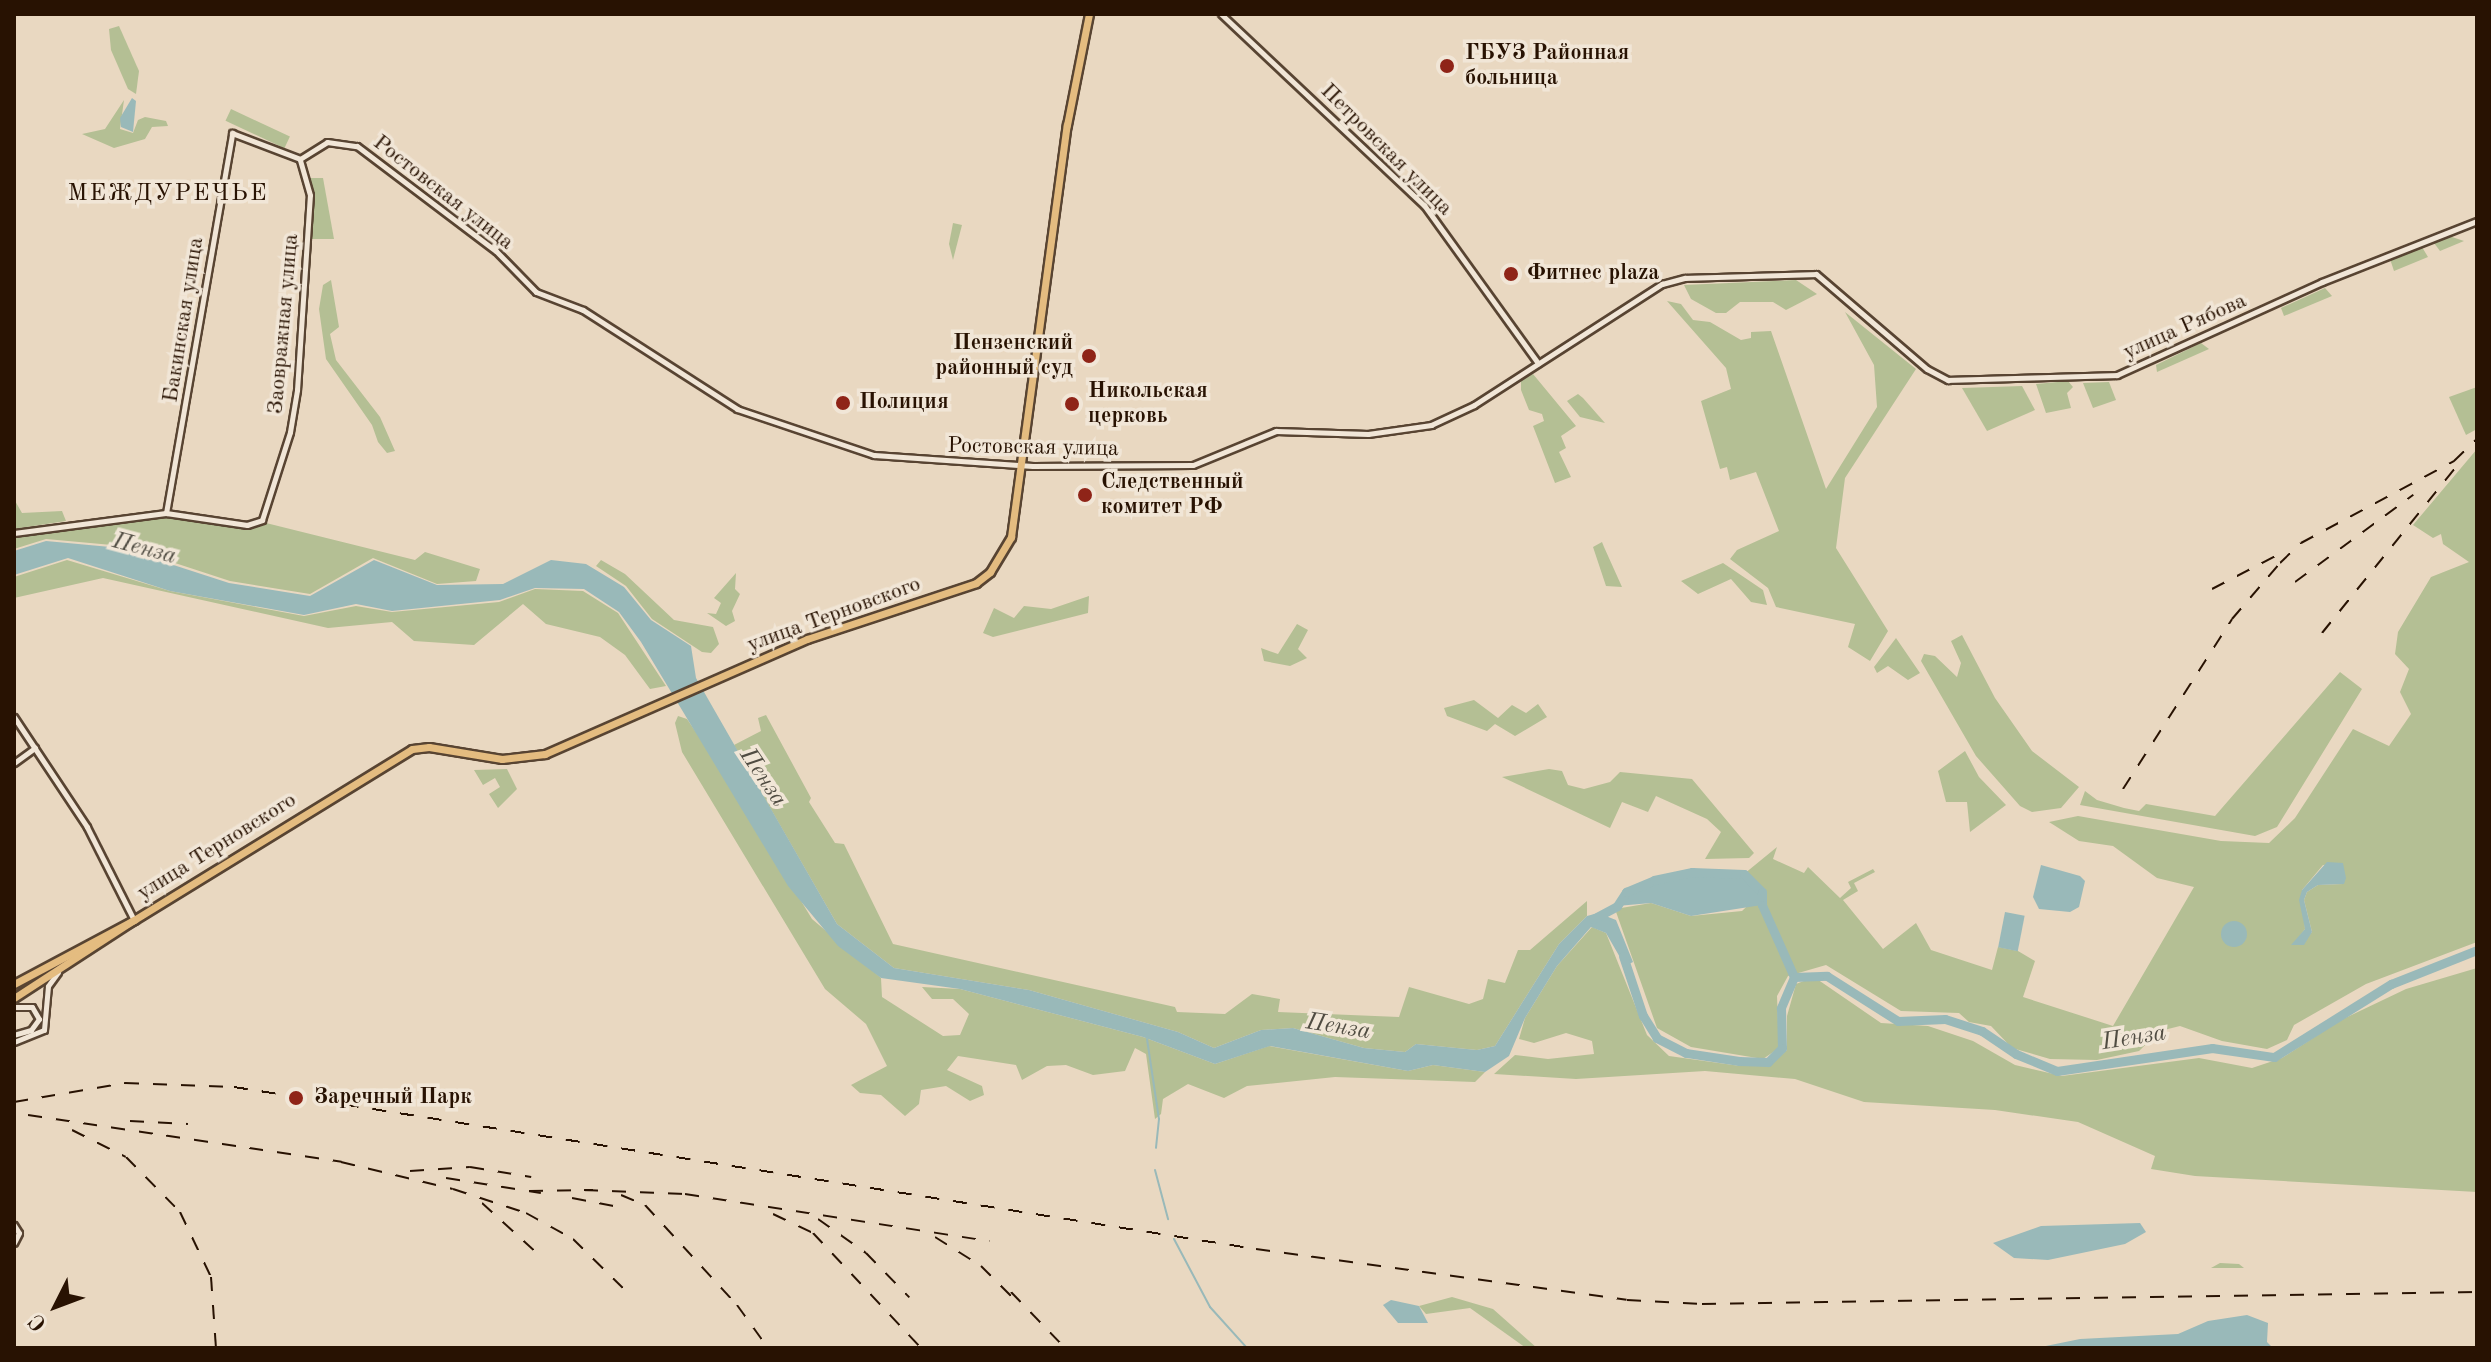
<!DOCTYPE html>
<meta charset="utf-8">
<style>
body{margin:0}
#map{position:relative;width:2491px;height:1362px;overflow:hidden;background:#e9d8c1;font-family:"Old Standard TT",serif}
div>[style]{position:absolute}
.green>*{inset:0;background:#b4bf94;transform-origin:0 0}
.water>*{inset:0;background:#99b9b9;transform-origin:0 0}
.round{border-radius:50%}
.stream>*{height:2px;margin:-1px;padding:0 1px;transform-origin:1px;border-radius:1px;background:#99b9b9}
.river>*{height:9px;margin:-4.5px;padding:0 4.5px;transform-origin:4.5px;border-radius:4.5px;background:#99b9b9}
.roads{filter:drop-shadow(2px 0 #584432) drop-shadow(-2px 0 #584432) drop-shadow(0 2px #584432) drop-shadow(0 -2px #584432)}
.minor>*{height:5px;margin:-2.5px;padding:0 2.5px;transform-origin:2.5px;border-radius:2.5px;background:#f1e6d7}
.major>*{height:7px;margin:-3.5px;padding:0 3.5px;transform-origin:3.5px;border-radius:3.5px;background:#e4bc80}
.rail>*{height:2px;margin-top:-1px;transform-origin:0;background:repeating-linear-gradient(90deg,#281202 0 14px,transparent 0 28px)}
.dots>*{width:22px;height:22px;translate:-50% -50%;box-sizing:border-box;border:4px solid #f1e6d7;border-radius:50%}
span{translate:-50% -50%;white-space:nowrap;text-align:center;line-height:1.15;-webkit-text-stroke:7px #f1e6d7;paint-order:stroke}
.poi-label{font-size:22px;color:#281202;font-weight:700}
.left{translate:0 -50%;text-align:left}
.right{translate:-100% -50%;text-align:right}
.street-label{font-size:22px;color:#281202}
.neighbourhood-label{font-size:24px;color:#281202;letter-spacing:2px}
.water-label{font-size:24px;color:#504c42;font-style:italic}
.frame{position:absolute;inset:0;border:16px solid #281202;pointer-events:none}
.north{position:absolute;left:16px;top:1266px;width:80px;height:80px;-webkit-text-stroke:6px #f1e6d7;paint-order:stroke;rotate:228deg;font-size:22px;font-weight:700;line-height:32px;text-align:center;color:#281202}
.north::after{content:'';display:block;margin:auto;width:28px;height:36px;background:#281202;clip-path:polygon(50% 0,100% 100%,50% 72%,0 100%)}
</style>
<div id="map">
<div class="green">
<div style="clip-path:polygon(119px 26px,139px 71px,136px 94px,128px 89px,111px 50px,109px 29px)"></div>
<div style="clip-path:polygon(124px 100px,120px 129px,133px 133px,138px 120px,145px 117px,166px 121px,168px 126px,152px 127px,145px 139px,114px 148px,82px 134px,105px 129px)"></div>
<div style="left:231px;top:109px;width:65px;height:13px;rotate:25deg"></div>
<div style="clip-path:polygon(308px 178px,323px 178px,334px 239px,310px 239px)"></div>
<div style="clip-path:polygon(953px 223px,962px 225px,953px 260px,949px 244px)"></div>
<div style="clip-path:polygon(2449px 236px,2464px 241px,2440px 251px,2434px 243px)"></div>
<div style="clip-path:polygon(2422px 247px,2428px 257px,2394px 271px,2390px 259px)"></div>
<div style="clip-path:polygon(331px 280px,339px 327px,330px 334px,336px 360px,380px 417px,395px 451px,387px 453px,378px 442px,372px 425px,326px 359px,319px 309px,323px 285px)"></div>
<div style="clip-path:polygon(1796px 280px,1817px 294px,1786px 310px,1773px 302px,1740px 302px,1726px 313px,1716px 313px,1691px 299px,1684px 285px)"></div>
<div style="clip-path:polygon(2325px 288px,2332px 296px,2284px 316px,2281px 308px)"></div>
<div style="clip-path:polygon(1667px 301px,1681px 304px,1693px 320px,1710px 322px,1741px 340px,1751px 338px,1751px 332px,1771px 331px,1826px 489px,1877px 407px,1874px 365px,1845px 312px,1916px 369px,1845px 478px,1836px 548px,1888px 631px,1870px 661px,1848px 647px,1855px 624px,1776px 607px,1768px 588px,1730px 559px,1737px 550px,1779px 531px,1756px 472px,1730px 480px,1727px 467px,1720px 469px,1701px 401px,1731px 389px,1726px 368px)"></div>
<div style="clip-path:polygon(2201px 343px,2209px 349px,2157px 372px,2156px 365px)"></div>
<div style="clip-path:polygon(1533px 374px,1576px 426px,1561px 436px,1566px 448px,1559px 452px,1571px 477px,1555px 483px,1533px 426px,1544px 421px,1542px 414px,1529px 410px,1521px 390px,1521px 381px)"></div>
<div style="clip-path:polygon(2068px 381px,2073px 387px,2067px 393px,2071px 408px,2046px 413px,2036px 384px)"></div>
<div style="clip-path:polygon(2109px 382px,2116px 400px,2093px 408px,2083px 383px)"></div>
<div style="clip-path:polygon(2022px 386px,2035px 410px,1987px 431px,1962px 388px)"></div>
<div style="clip-path:polygon(2477px 387px,2477px 429px,2466px 435px,2449px 397px)"></div>
<div style="clip-path:polygon(1578px 394px,1583px 398px,1605px 423px,1580px 417px,1567px 401px)"></div>
<div style="clip-path:polygon(evenodd,2477px 449px,2477px 942px,2366px 984px,2294px 1025px,2287px 1040px,2267px 1049px,2222px 1041px,2180px 1026px,2160px 1031px,2139px 1051px,2097px 1060px,2050px 1059px,2012px 1048px,1991px 1026px,1969px 1022px,1959px 1013px,1901px 1011px,1826px 965px,1788px 976px,1777px 996px,1779px 1048px,1763px 1059px,1691px 1047px,1657px 1028px,1615px 909px,1651px 903px,1691px 916px,1742px 911px,1762px 892px,1744px 874px,1777px 847px,1773px 859px,1804px 873px,1808px 867px,1840px 898px,1851px 888px,1848px 882px,1873px 869px,1875px 872px,1854px 883px,1858px 891px,1843px 900px,1883px 949px,1916px 923px,1931px 950px,1992px 970px,1998px 947px,2018px 951px,2035px 961px,2023px 997px,2113px 1026px,2194px 887px,2157px 878px,2113px 846px,2079px 841px,2049px 822px,2078px 816px,2221px 841px,2269px 843px,2295px 818px,2353px 729px,2389px 746px,2411px 714px,2400px 692px,2409px 669px,2395px 654px,2398px 632px,2431px 577px,2469px 562px,2443px 544px,2441px 534px,2433px 538px,2413px 525px,2477px 449px,2343px 864px,2343px 884px,2318px 885px,2307px 892px,2304px 900px,2312px 932px,2308px 937px,2296px 941px,2305px 929px,2302px 890px,2323px 865px,2343px 864px)"></div>
<div style="clip-path:polygon(14px 499px,22px 513px,62px 511px,66px 521px,14px 529px)"></div>
<div style="clip-path:polygon(175px 516px,245px 529px,262px 522px,415px 560px,425px 552px,480px 569px,476px 581px,437px 584px,373px 558px,310px 594px,230px 581px,123px 546px,46px 539px,14px 549px,14px 535px,124px 518px)"></div>
<div style="clip-path:polygon(1602px 542px,1604px 547px,1622px 587px,1606px 586px,1593px 547px)"></div>
<div style="clip-path:polygon(67px 560px,170px 591px,304px 616px,356px 606px,392px 612px,499px 602px,535px 589px,583px 591px,618px 613px,666px 686px,650px 689px,625px 655px,600px 637px,546px 624px,523px 604px,474px 645px,414px 641px,392px 622px,328px 628px,103px 578px,14px 598px,14px 577px)"></div>
<div style="clip-path:polygon(601px 560px,625px 574px,674px 620px,713px 627px,719px 644px,711px 653px,702px 652px,652px 619px,626px 586px,596px 566px)"></div>
<div style="clip-path:polygon(1723px 563px,1763px 590px,1767px 605px,1751px 602px,1731px 579px,1698px 594px,1681px 581px)"></div>
<div style="clip-path:polygon(736px 573px,735px 589px,740px 594px,732px 611px,735px 621px,726px 626px,707px 613px,716px 614px,721px 603px,714px 598px)"></div>
<div style="clip-path:polygon(1089px 596px,1088px 613px,993px 637px,983px 633px,994px 608px,1014px 618px,1024px 606px,1051px 609px)"></div>
<div style="clip-path:polygon(1297px 624px,1308px 630px,1298px 649px,1307px 658px,1290px 666px,1264px 661px,1261px 648px,1278px 654px)"></div>
<div style="clip-path:polygon(1962px 635px,1995px 698px,2032px 751px,2079px 787px,2061px 808px,2032px 812px,2020px 806px,1976px 756px,1921px 661px,1924px 654px,1935px 656px,1957px 677px,1961px 663px,1951px 641px)"></div>
<div style="clip-path:polygon(1896px 638px,1920px 673px,1908px 680px,1888px 666px,1877px 673px,1874px 667px)"></div>
<div style="clip-path:polygon(2340px 672px,2362px 689px,2277px 827px,2255px 836px,2080px 805px,2085px 791px,2097px 800px,2124px 808px,2139px 811px,2146px 804px,2215px 816px)"></div>
<div style="clip-path:polygon(1474px 700px,1498px 718px,1512px 705px,1526px 713px,1538px 704px,1547px 717px,1515px 736px,1495px 724px,1487px 731px,1447px 716px,1444px 708px)"></div>
<div style="clip-path:polygon(766px 715px,811px 798px,809px 802px,835px 843px,844px 844px,893px 944px,1175px 1007px,1177px 1012px,1225px 1014px,1252px 994px,1280px 999px,1278px 1012px,1399px 1017px,1409px 987px,1469px 1004px,1483px 999px,1488px 979px,1505px 983px,1518px 950px,1530px 950px,1587px 901px,1587px 916px,1559px 944px,1495px 1046px,1477px 1050px,1416px 1044px,1405px 1052px,1364px 1048px,1293px 1028px,1261px 1030px,1214px 1048px,1178px 1032px,1029px 990px,894px 968px,837px 924px,734px 745px,761px 731px,758px 718px)"></div>
<div style="clip-path:polygon(678px 716px,687px 719px,719px 766px,812px 919px,881px 978px,882px 997px,943px 1036px,960px 1035px,969px 1014px,953px 999px,932px 999px,922px 987px,960px 989px,1143px 1037px,1215px 1064px,1269px 1046px,1408px 1071px,1433px 1065px,1485px 1072px,1475px 1082px,1335px 1077px,1247px 1086px,1224px 1098px,1188px 1084px,1163px 1099px,1161px 1114px,1155px 1119px,1146px 1054px,1135px 1048px,1125px 1071px,1093px 1075px,1066px 1065px,1047px 1066px,1022px 1080px,1016px 1065px,958px 1056px,947px 1070px,982px 1086px,984px 1095px,970px 1101px,946px 1086px,921px 1090px,919px 1104px,905px 1116px,881px 1095px,860px 1093px,851px 1085px,887px 1066px,866px 1024px,825px 989px,682px 752px,675px 723px)"></div>
<div style="clip-path:polygon(1965px 751px,1979px 777px,2006px 805px,1970px 832px,1967px 802px,1946px 802px,1938px 771px)"></div>
<div style="clip-path:polygon(507px 769px,517px 789px,498px 808px,489px 794px,500px 787px,495px 778px,483px 785px,474px 770px)"></div>
<div style="clip-path:polygon(1549px 769px,1562px 771px,1568px 785px,1584px 789px,1610px 782px,1620px 772px,1692px 779px,1754px 853px,1749px 858px,1705px 859px,1721px 832px,1707px 819px,1656px 796px,1648px 812px,1622px 802px,1610px 828px,1502px 777px)"></div>
<div style="clip-path:polygon(1592px 927px,1606px 933px,1647px 1035px,1669px 1056px,1740px 1066px,1769px 1066px,1787px 1050px,1787px 1016px,1796px 984px,1814px 977px,1881px 1023px,1928px 1026px,1973px 1041px,2015px 1065px,2062px 1076px,2199px 1058px,2252px 1068px,2282px 1058px,2341px 1020px,2406px 989px,2477px 968px,2477px 1192px,2195px 1176px,2151px 1169px,2155px 1156px,2078px 1122px,1995px 1110px,1864px 1102px,1795px 1079px,1705px 1071px,1576px 1079px,1494px 1074px,1515px 1055px,1548px 1059px,1594px 1054px,1592px 1041px,1566px 1033px,1534px 1043px,1519px 1039px,1525px 1018px,1557px 966px)"></div>
<div style="clip-path:polygon(2220px 1263px,2239px 1264px,2244px 1268px,2211px 1268px)"></div>
<div style="clip-path:polygon(1452px 1297px,1493px 1309px,1537px 1348px,1526px 1348px,1470px 1308px,1426px 1314px,1419px 1306px)"></div>
</div>
<div class="water">
<div style="clip-path:polygon(132px 98px,136px 101px,133px 132px,121px 127px,120px 118px)"></div>
<div style="clip-path:polygon(46px 541px,121px 548px,229px 583px,310px 596px,374px 560px,437px 585px,503px 584px,551px 560px,586px 564px,624px 587px,651px 620px,691px 646px,696px 678px,837px 924px,894px 968px,1029px 990px,1178px 1032px,1214px 1048px,1261px 1030px,1293px 1028px,1364px 1048px,1405px 1052px,1416px 1044px,1477px 1050px,1495px 1046px,1559px 944px,1587px 916px,1598px 913px,1616px 920px,1633px 962px,1625px 966px,1606px 933px,1591px 927px,1557px 966px,1525px 1018px,1509px 1056px,1485px 1072px,1433px 1065px,1408px 1071px,1270px 1046px,1215px 1064px,1143px 1037px,960px 989px,881px 978px,838px 946px,788px 886px,641px 642px,619px 612px,584px 589px,535px 588px,500px 600px,392px 611px,356px 604px,304px 615px,170px 591px,68px 558px,14px 575px,14px 551px)"></div>
<div style="clip-path:polygon(2327px 862px,2343px 863px,2346px 878px,2344px 884px,2318px 885px,2307px 892px,2304px 900px,2312px 932px,2304px 945px,2291px 945px,2305px 929px,2299px 900px,2302px 890px)"></div>
<div style="clip-path:polygon(2041px 865px,2080px 876px,2085px 881px,2079px 907px,2070px 912px,2039px 909px,2033px 897px)"></div>
<div style="clip-path:polygon(1692px 872px,1744px 874px,1762px 892px,1762px 905px,1691px 916px,1651px 903px,1617px 906px,1626px 892px)"></div>
<div style="left:2005px;top:912px;width:20px;height:36px;rotate:11deg"></div>
<div class="round" style="left:2221px;top:921px;width:26px;height:26px"></div>
<div style="clip-path:polygon(2140px 1223px,2146px 1232px,2125px 1244px,2048px 1260px,2014px 1258px,1993px 1243px,2041px 1226px)"></div>
<div style="clip-path:polygon(1391px 1300px,1419px 1306px,1428px 1323px,1398px 1323px,1383px 1305px)"></div>
<div style="clip-path:polygon(2247px 1315px,2268px 1323px,2267px 1342px,2273px 1348px,2036px 1348px,2080px 1339px,2178px 1334px,2208px 1321px)"></div>
</div>
<div class="stream">
<div style="left:1147px;top:1039px;width:81px;rotate:81.5deg"></div>
<div style="left:1159px;top:1119px;width:29px;rotate:96deg"></div>
<div style="left:1155px;top:1170px;width:51px;rotate:75.1deg"></div>
<div style="left:1174px;top:1239px;width:77px;rotate:62.1deg"></div>
<div style="left:1210px;top:1307px;width:55px;rotate:47.9deg"></div>
</div>
<div class="river">
<div style="left:1593px;top:919px;width:27px;rotate:-28deg"></div>
<div style="left:1617px;top:906px;width:17px;rotate:-57deg"></div>
<div style="left:1626px;top:892px;width:30px;rotate:-23deg"></div>
<div style="left:1654px;top:880px;width:39px;rotate:-12deg"></div>
<div style="left:1692px;top:872px;width:52px;rotate:2.2deg"></div>
<div style="left:1744px;top:874px;width:25px;rotate:45deg"></div>
<div style="left:1762px;top:892px;width:13px;rotate:90deg"></div>
<div style="left:1762px;top:905px;width:79px;rotate:66deg"></div>
<div style="left:1794px;top:977px;width:34px;rotate:113deg"></div>
<div style="left:1781px;top:1008px;width:40px;rotate:88.6deg"></div>
<div style="left:1782px;top:1048px;width:20px;rotate:135deg"></div>
<div style="left:1768px;top:1062px;width:29px;rotate:-178deg"></div>
<div style="left:1739px;top:1061px;width:54px;rotate:-171.4deg"></div>
<div style="left:1686px;top:1053px;width:33px;rotate:-153deg"></div>
<div style="left:1657px;top:1038px;width:26px;rotate:-122deg"></div>
<div style="left:1643px;top:1016px;width:63px;rotate:-108.4deg"></div>
<div style="left:1794px;top:977px;width:33px;rotate:-2deg"></div>
<div style="left:1827px;top:976px;width:84px;rotate:32.4deg"></div>
<div style="left:1898px;top:1021px;width:47px;rotate:-2.4deg"></div>
<div style="left:1945px;top:1019px;width:39px;rotate:18deg"></div>
<div style="left:1982px;top:1031px;width:41px;rotate:34.1deg"></div>
<div style="left:2016px;top:1054px;width:44px;rotate:22.5deg"></div>
<div style="left:2057px;top:1071px;width:157px;rotate:-8.4deg"></div>
<div style="left:2212px;top:1048px;width:63px;rotate:8.3deg"></div>
<div style="left:2274px;top:1057px;width:138px;rotate:-32deg"></div>
<div style="left:2391px;top:984px;width:92px;rotate:-21.6deg"></div>
</div>
<div class="roads">
<div class="minor">
<div style="left:1221px;top:14px;width:279px;rotate:43.3deg"></div>
<div style="left:1424px;top:205px;width:195px;rotate:54.2deg"></div>
<div style="left:300px;top:159px;width:32px;rotate:-32deg"></div>
<div style="left:327px;top:142px;width:30px;rotate:8deg"></div>
<div style="left:357px;top:146px;width:174px;rotate:37.1deg"></div>
<div style="left:496px;top:251px;width:57px;rotate:45.7deg"></div>
<div style="left:536px;top:292px;width:50px;rotate:21deg"></div>
<div style="left:583px;top:310px;width:183px;rotate:32.7deg"></div>
<div style="left:737px;top:409px;width:145px;rotate:18.6deg"></div>
<div style="left:874px;top:455px;width:159px;rotate:4deg"></div>
<div style="left:1033px;top:466px;width:160px;rotate:-0.4deg"></div>
<div style="left:1193px;top:465px;width:90px;rotate:-22.3deg"></div>
<div style="left:1276px;top:431px;width:92px;rotate:1.9deg"></div>
<div style="left:1368px;top:434px;width:64px;rotate:-8.1deg"></div>
<div style="left:1431px;top:425px;width:47px;rotate:-24.9deg"></div>
<div style="left:1474px;top:405px;width:224px;rotate:-32.8deg"></div>
<div style="left:1662px;top:284px;width:24px;rotate:-15deg"></div>
<div style="left:1685px;top:278px;width:131px;rotate:-1.7deg"></div>
<div style="left:1816px;top:274px;width:146px;rotate:40.6deg"></div>
<div style="left:1927px;top:369px;width:24px;rotate:28deg"></div>
<div style="left:1948px;top:380px;width:169px;rotate:-1.7deg"></div>
<div style="left:2117px;top:375px;width:225px;rotate:-24.4deg"></div>
<div style="left:2322px;top:282px;width:167px;rotate:-21.5deg"></div>
<div style="left:166px;top:513px;width:386px;rotate:-80.1deg"></div>
<div style="left:232px;top:133px;width:73px;rotate:20.9deg"></div>
<div style="left:14px;top:533px;width:153px;rotate:-7.5deg"></div>
<div style="left:166px;top:513px;width:82px;rotate:8.4deg"></div>
<div style="left:247px;top:525px;width:16px;rotate:-18deg"></div>
<div style="left:262px;top:520px;width:92px;rotate:-72.3deg"></div>
<div style="left:290px;top:432px;width:43px;rotate:-80.5deg"></div>
<div style="left:297px;top:390px;width:195px;rotate:-86.2deg"></div>
<div style="left:310px;top:195px;width:37px;rotate:-106deg"></div>
<div style="left:14px;top:717px;width:132px;rotate:56.4deg"></div>
<div style="left:87px;top:827px;width:104px;rotate:63.2deg"></div>
<div style="left:14px;top:763px;width:26px;rotate:-36deg"></div>
<div style="left:14px;top:1007px;width:18px"></div>
<div style="left:32px;top:1007px;width:14px;rotate:60deg"></div>
<div style="left:39px;top:1019px;width:14px;rotate:126deg"></div>
<div style="left:31px;top:1030px;width:18px;rotate:164deg"></div>
<div style="left:14px;top:1042px;width:32px;rotate:-22deg"></div>
<div style="left:44px;top:1030px;width:44px;rotate:-84.8deg"></div>
<div style="left:48px;top:986px;width:17px;rotate:-54deg"></div>
<div style="left:14px;top:1225px;width:9px;rotate:58deg"></div>
<div style="left:19px;top:1233px;width:11px;rotate:117deg"></div>
</div>
<div class="major">
<div style="left:14px;top:984px;width:136px;rotate:-28.1deg"></div>
<div style="left:134px;top:920px;width:326px;rotate:-31.6deg"></div>
<div style="left:412px;top:749px;width:17px;rotate:-7deg"></div>
<div style="left:429px;top:747px;width:74px;rotate:9.3deg"></div>
<div style="left:502px;top:759px;width:43px;rotate:-6.6deg"></div>
<div style="left:545px;top:754px;width:286px;rotate:-23.7deg"></div>
<div style="left:807px;top:639px;width:178px;rotate:-18.3deg"></div>
<div style="left:976px;top:583px;width:18px;rotate:-38deg"></div>
<div style="left:990px;top:572px;width:41px;rotate:-59deg"></div>
<div style="left:1011px;top:537px;width:416px;rotate:-82.3deg"></div>
<div style="left:1067px;top:125px;width:113px;rotate:-78.8deg"></div>
<div style="left:14px;top:998px;width:141px;rotate:-33.1deg"></div>
</div>
</div>
<div class="rail">
<div style="left:2295px;top:582px;width:147px;rotate:-36.4deg"></div>
<div style="left:2212px;top:589px;width:80px;rotate:-27.5deg"></div>
<div style="left:2322px;top:633px;width:218px;rotate:-51.1deg"></div>
<div style="left:2123px;top:789px;width:202px;rotate:-57.3deg"></div>
<div style="left:2232px;top:619px;width:74px;rotate:-49.4deg"></div>
<div style="left:2280px;top:563px;width:29px;rotate:-44deg"></div>
<div style="left:2301px;top:543px;width:174px;rotate:-28.2deg"></div>
<div style="left:2454px;top:461px;width:32px;rotate:-44deg"></div>
<div style="left:14px;top:1102px;width:113px;rotate:-9.7deg"></div>
<div style="left:125px;top:1083px;width:109px;rotate:2.1deg"></div>
<div style="left:234px;top:1087px;width:1035px;rotate:9.01deg"></div>
<div style="left:1256px;top:1249px;width:374px;rotate:7.8deg"></div>
<div style="left:1627px;top:1300px;width:75px;rotate:3.1deg"></div>
<div style="left:1702px;top:1304px;width:775px;rotate:-0.89deg"></div>
<div style="left:28px;top:1115px;width:317px;rotate:8.5deg"></div>
<div style="left:341px;top:1162px;width:115px;rotate:13.6deg"></div>
<div style="left:453px;top:1189px;width:77px;rotate:18.2deg"></div>
<div style="left:526px;top:1213px;width:54px;rotate:29deg"></div>
<div style="left:573px;top:1239px;width:80px;rotate:44.5deg"></div>
<div style="left:130px;top:1121px;width:58px;rotate:3deg"></div>
<div style="left:72px;top:1130px;width:60px;rotate:26.6deg"></div>
<div style="left:126px;top:1157px;width:77px;rotate:45.5deg"></div>
<div style="left:180px;top:1212px;width:72px;rotate:64.5deg"></div>
<div style="left:211px;top:1277px;width:71px;rotate:86deg"></div>
<div style="left:410px;top:1171px;width:60px;rotate:-3.8deg"></div>
<div style="left:470px;top:1167px;width:62px;rotate:9.3deg"></div>
<div style="left:446px;top:1178px;width:96px;rotate:9deg"></div>
<div style="left:584px;top:1190px;width:101px;rotate:2.3deg"></div>
<div style="left:685px;top:1194px;width:308px;rotate:8.8deg"></div>
<div style="left:529px;top:1191px;width:64px;rotate:-0.9deg"></div>
<div style="left:621px;top:1195px;width:26px;rotate:23deg"></div>
<div style="left:645px;top:1205px;width:136px;rotate:47.4deg"></div>
<div style="left:737px;top:1305px;width:53px;rotate:54.2deg"></div>
<div style="left:572px;top:1198px;width:53px;rotate:10.9deg"></div>
<div style="left:482px;top:1203px;width:76px;rotate:42.3deg"></div>
<div style="left:773px;top:1214px;width:44px;rotate:25.4deg"></div>
<div style="left:813px;top:1233px;width:158px;rotate:46.8deg"></div>
<div style="left:818px;top:1219px;width:59px;rotate:35.3deg"></div>
<div style="left:866px;top:1253px;width:62px;rotate:45.7deg"></div>
<div style="left:935px;top:1237px;width:54px;rotate:32.2deg"></div>
<div style="left:981px;top:1266px;width:51px;rotate:45deg"></div>
<div style="left:1011px;top:1292px;width:78px;rotate:46deg"></div>
</div>
<div class="dots">
<div style="left:1447px;top:66px;background:#8f2418"></div>
<div style="left:1511px;top:274px;background:#8f2418"></div>
<div style="left:1089px;top:356px;background:#8f2418"></div>
<div style="left:843px;top:403px;background:#8f2418"></div>
<div style="left:1072px;top:404px;background:#8f2418"></div>
<div style="left:1085px;top:495px;background:#8f2418"></div>
<div style="left:296px;top:1098px;background:#8f2418"></div>
</div>
<div class="poi-label">
<span class="left" style="left:1465px;top:66px">ГБУЗ Районная<br>больница</span>
<span class="left" style="left:1527px;top:274px">Фитнес plaza</span>
<span class="right" style="left:1073px;top:356px">Пензенский<br>районный суд</span>
<span class="left" style="left:1088px;top:404px">Никольская<br>церковь</span>
<span class="left" style="left:859px;top:403px">Полиция</span>
<span class="left" style="left:1101px;top:495px">Следственный<br>комитет РФ</span>
<span class="left" style="left:314px;top:1098px">Заречный Парк</span>
</div>
<div class="street-label">
<span style="left:1386px;top:150px;rotate:45deg">Петровская улица</span>
<span style="left:443px;top:193px;rotate:38deg">Ростовская улица</span>
<span style="left:184px;top:320px;rotate:-81deg">Бакинская улица</span>
<span style="left:284px;top:324px;rotate:-85deg">Заовражная улица</span>
<span style="left:2185px;top:327px;rotate:-24deg">улица Рябова</span>
<span style="left:1033px;top:448px;rotate:1deg">Ростовская улица</span>
<span style="left:834px;top:615px;rotate:-20deg">улица Терновского</span>
<span style="left:217px;top:847px;rotate:-32deg">улица Терновского</span>
</div>
<div class="neighbourhood-label">
<span style="left:168px;top:195px">МЕЖДУРЕЧЬЕ</span>
</div>
<div class="water-label">
<span style="left:144px;top:550px;rotate:15deg">Пенза</span>
<span style="left:762px;top:778px;rotate:56deg">Пенза</span>
<span style="left:1338px;top:1028px;rotate:9deg">Пенза</span>
<span style="left:2134px;top:1039px;rotate:-9deg">Пенза</span>
</div>
<div class="frame"></div>
<div class="north">С</div>
</div>
